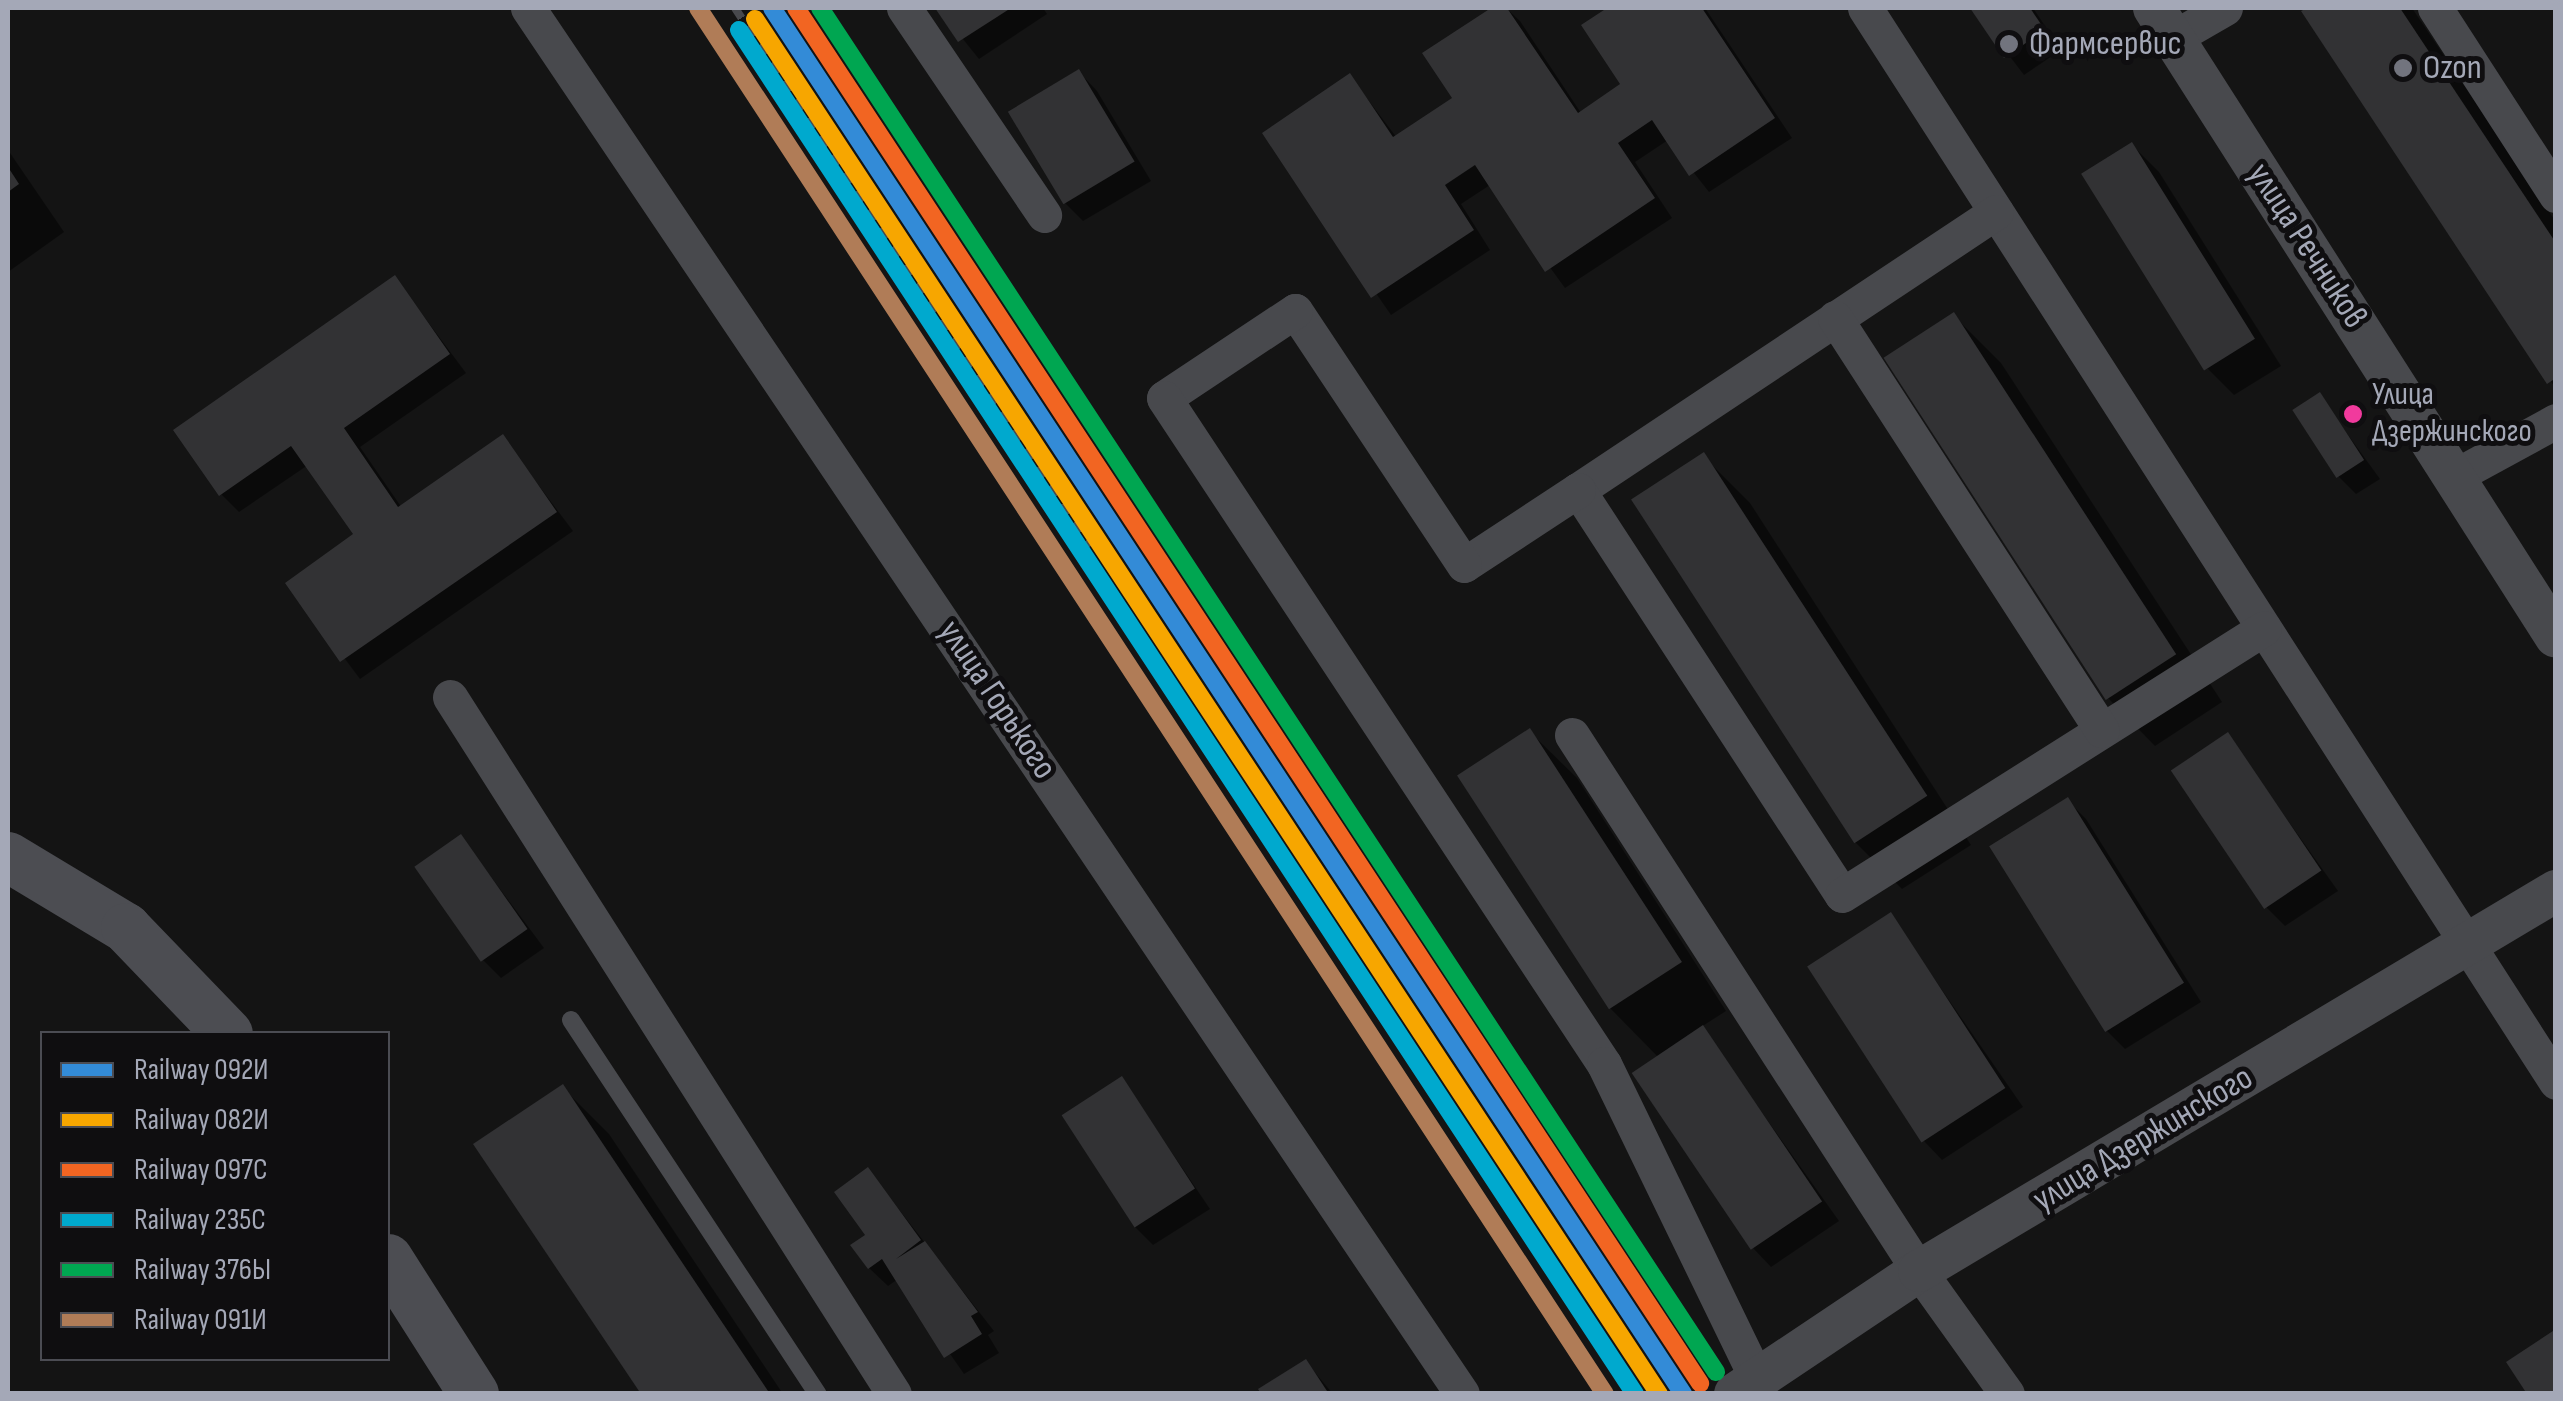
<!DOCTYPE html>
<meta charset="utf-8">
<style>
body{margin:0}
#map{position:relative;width:2563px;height:1401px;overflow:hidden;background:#141414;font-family:"Sofia Sans Condensed",sans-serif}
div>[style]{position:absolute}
.shadow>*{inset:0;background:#0007}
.building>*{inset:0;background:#323234;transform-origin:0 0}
.service>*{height:18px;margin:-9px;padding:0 9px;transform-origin:9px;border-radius:9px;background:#48494d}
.minor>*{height:35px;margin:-17.5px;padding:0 17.5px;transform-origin:17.5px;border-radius:17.5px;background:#48494d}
.tertiary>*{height:42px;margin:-21px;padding:0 21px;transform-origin:21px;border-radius:21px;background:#48494d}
.secondary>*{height:50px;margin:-25px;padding:0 25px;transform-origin:25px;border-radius:25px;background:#4c4d52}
.rail>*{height:8px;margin-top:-4px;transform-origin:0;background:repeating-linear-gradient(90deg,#48494d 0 12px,transparent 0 22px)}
.rail-1>*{height:18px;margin:-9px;padding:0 9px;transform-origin:9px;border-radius:9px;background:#338bd7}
.rail-2>*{height:18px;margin:-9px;padding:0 9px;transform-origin:9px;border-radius:9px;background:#f7a600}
.rail-3>*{height:18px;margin:-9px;padding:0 9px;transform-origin:9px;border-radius:9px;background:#f26522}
.rail-4>*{height:18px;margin:-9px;padding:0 9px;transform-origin:9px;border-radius:9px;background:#00a9ce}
.rail-5>*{height:18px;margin:-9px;padding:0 9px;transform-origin:9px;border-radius:9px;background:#00a651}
.rail-6>*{height:18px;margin:-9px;padding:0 9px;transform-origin:9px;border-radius:9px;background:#b07c57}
.dots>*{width:28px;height:28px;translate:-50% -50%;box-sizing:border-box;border:5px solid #0f0e10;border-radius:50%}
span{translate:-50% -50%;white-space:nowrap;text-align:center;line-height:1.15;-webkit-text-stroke:10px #0f0e10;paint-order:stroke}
.bus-label{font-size:32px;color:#a4a8b7}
.left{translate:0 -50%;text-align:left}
.poi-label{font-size:35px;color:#a4a8b7}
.street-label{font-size:35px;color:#a4a8b7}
.frame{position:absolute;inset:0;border:10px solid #a4a8b7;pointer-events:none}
.legend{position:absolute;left:40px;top:1031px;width:350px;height:330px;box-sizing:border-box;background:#0f0e10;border:2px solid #4b4c53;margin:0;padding:12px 18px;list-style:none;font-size:30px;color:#a4a8b7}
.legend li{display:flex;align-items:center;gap:20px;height:50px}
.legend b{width:50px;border:2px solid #4b4c53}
</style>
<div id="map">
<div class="shadow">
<div style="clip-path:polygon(938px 8px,1043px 8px,1047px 14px,979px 59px)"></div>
<div style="clip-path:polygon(1495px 8px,1506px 8px,1520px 21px,1581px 113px,1624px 85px,1584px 26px,1612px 8px,1705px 8px,1792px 138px,1709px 192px,1668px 140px,1635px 162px,1672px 218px,1565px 288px,1490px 185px,1461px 204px,1490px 250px,1391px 315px,1265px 133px,1350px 76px,1397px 138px,1456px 98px,1426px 54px)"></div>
<div style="clip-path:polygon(1973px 8px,2033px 8px,2061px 50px,2024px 75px)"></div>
<div style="clip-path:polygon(2311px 8px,2412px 8px,2556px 222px,2556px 389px,2305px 12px)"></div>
<div style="clip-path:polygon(1079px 72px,1097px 91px,1151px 181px,1083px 221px,1065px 203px)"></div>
<div style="clip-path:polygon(2132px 145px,2159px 172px,2281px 366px,2234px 395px,2207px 368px)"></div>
<div style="clip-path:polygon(8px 150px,64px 232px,8px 272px)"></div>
<div style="clip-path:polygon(395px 278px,466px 373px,360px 447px,402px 508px,503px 438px,573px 531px,360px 679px,288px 583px,357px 535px,308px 465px,239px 512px,221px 494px)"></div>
<div style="clip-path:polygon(1954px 316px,2001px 363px,2222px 702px,2155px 746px,2108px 698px)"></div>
<div style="clip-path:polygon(2319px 395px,2380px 479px,2356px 494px,2338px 476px)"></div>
<div style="clip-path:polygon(1703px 456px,1750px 503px,1971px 845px,1902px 889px,1855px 842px,1635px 500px)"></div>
<div style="clip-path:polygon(1529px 731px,1577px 778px,1726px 1011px,1701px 1027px,1839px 1221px,1771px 1267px,1753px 1248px,1659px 1058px,1610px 1008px)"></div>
<div style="clip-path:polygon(2227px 735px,2338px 891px,2285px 926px,2267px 908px)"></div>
<div style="clip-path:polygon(2067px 800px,2086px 819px,2201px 1002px,2125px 1049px,2107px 1031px)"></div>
<div style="clip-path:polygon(461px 837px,544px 948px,501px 978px,483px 960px)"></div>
<div style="clip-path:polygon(1890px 915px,2023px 1107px,1942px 1160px,1924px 1141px)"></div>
<div style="clip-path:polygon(1122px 1079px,1210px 1209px,1153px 1245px,1135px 1227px)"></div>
<div style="clip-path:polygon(562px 1087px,609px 1134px,783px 1394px,644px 1394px)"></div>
<div style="clip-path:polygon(868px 1170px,994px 1331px,988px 1335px,999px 1353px,964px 1374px,898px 1279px,888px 1286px,869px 1268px)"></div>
<div style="clip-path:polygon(1306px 1362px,1333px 1394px,1264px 1394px)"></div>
</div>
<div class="building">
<div style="clip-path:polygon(935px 8px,1011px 8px,958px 42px)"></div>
<div style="clip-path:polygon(1491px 8px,1507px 8px,1578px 113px,1620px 84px,1581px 25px,1607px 8px,1702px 8px,1775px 118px,1689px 176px,1652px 120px,1618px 143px,1655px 198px,1545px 272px,1475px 165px,1445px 185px,1474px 230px,1371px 298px,1262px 133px,1350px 73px,1393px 137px,1452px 98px,1422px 53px)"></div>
<div style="clip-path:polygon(1970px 8px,2030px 8px,2045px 30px,2004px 58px)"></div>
<div style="clip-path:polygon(2307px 8px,2400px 8px,2556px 243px,2556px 378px,2547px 384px,2301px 11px)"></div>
<div style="left:1079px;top:69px;width:108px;height:83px;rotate:59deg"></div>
<div style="left:2132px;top:142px;width:232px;height:60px;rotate:58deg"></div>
<div style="clip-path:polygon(8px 167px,19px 184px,8px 192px)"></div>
<div style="clip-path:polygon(395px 275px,450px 354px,344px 428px,398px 507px,503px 434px,557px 512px,340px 662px,285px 583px,353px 534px,291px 446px,219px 496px,173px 430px)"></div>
<div style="left:1954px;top:312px;width:408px;height:84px;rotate:57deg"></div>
<div style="left:2320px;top:392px;width:81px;height:33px;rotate:57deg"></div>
<div style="left:1704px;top:452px;width:410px;height:87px;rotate:57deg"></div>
<div style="left:1530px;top:728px;width:279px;height:87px;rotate:57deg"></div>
<div style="left:2228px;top:732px;width:167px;height:69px;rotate:56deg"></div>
<div style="left:2068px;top:797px;width:219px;height:93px;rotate:58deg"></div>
<div style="left:461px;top:834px;width:116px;height:57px;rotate:55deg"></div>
<div style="left:1891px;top:912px;width:210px;height:100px;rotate:57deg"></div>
<div style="left:1703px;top:1025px;width:213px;height:86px;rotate:56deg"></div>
<div style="left:1122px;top:1076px;width:134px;height:72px;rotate:57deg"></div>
<div style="clip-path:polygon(563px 1084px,770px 1394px,641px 1394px,473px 1144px)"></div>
<div style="clip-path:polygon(868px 1167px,921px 1240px,896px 1259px,925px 1241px,978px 1312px,971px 1316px,982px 1334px,944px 1358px,882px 1259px,868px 1269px,850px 1245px,865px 1235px,834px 1192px)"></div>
<div style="clip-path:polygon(2556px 1329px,2556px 1394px,2527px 1394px,2506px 1362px)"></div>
<div style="clip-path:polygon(1306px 1359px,1329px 1394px,1261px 1394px,1258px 1389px)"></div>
</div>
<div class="service">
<div style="left:571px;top:1020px;width:448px;rotate:56.6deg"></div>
</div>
<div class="minor">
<div style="left:528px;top:8px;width:1671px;rotate:56.02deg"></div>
<div style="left:904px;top:8px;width:250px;rotate:55.9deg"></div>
<div style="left:1865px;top:8px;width:1277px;rotate:57.24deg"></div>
<div style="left:2435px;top:8px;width:223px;rotate:57.1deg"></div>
<div style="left:2173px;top:38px;width:60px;rotate:-30deg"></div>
<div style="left:1996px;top:212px;width:502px;rotate:146.37deg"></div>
<div style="left:1578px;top:490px;width:483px;rotate:56.9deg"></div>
<div style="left:1842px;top:895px;width:499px;rotate:-32.3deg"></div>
<div style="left:1835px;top:318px;width:491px;rotate:57.1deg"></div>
<div style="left:2455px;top:476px;width:115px;rotate:-28.6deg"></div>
<div style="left:1578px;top:490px;width:136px;rotate:146.7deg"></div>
<div style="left:1464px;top:565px;width:305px;rotate:-123.6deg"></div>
<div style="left:1295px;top:311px;width:157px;rotate:146.4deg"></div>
<div style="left:1164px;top:398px;width:798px;rotate:56.55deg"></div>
<div style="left:1604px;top:1064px;width:350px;rotate:64.1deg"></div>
<div style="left:450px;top:697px;width:826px;rotate:57.5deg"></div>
<div style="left:1572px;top:735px;width:639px;rotate:57.08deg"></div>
<div style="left:1919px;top:1271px;width:151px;rotate:54.4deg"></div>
</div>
<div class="tertiary">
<div style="left:2154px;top:8px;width:746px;rotate:57.42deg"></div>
<div style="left:1735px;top:1394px;width:221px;rotate:-33.8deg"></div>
<div style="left:1919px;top:1271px;width:742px;rotate:-30.82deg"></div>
</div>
<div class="secondary">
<div style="left:8px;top:857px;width:138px;rotate:31deg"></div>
<div style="left:126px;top:928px;width:147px;rotate:46.1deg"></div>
<div style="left:388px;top:1259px;width:160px;rotate:57.5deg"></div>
</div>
<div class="rail">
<div style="left:735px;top:8px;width:645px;rotate:56.7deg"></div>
</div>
<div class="rail-1">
<div style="left:772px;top:8px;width:1659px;rotate:56.68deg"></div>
</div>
<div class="rail-2">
<div style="left:755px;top:19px;width:1646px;rotate:56.68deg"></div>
</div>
<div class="rail-3">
<div style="left:796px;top:8px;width:1646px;rotate:56.68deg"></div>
</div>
<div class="rail-4">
<div style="left:739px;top:30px;width:1632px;rotate:56.7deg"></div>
</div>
<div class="rail-5">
<div style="left:820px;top:8px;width:1632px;rotate:56.7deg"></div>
</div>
<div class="rail-6">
<div style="left:698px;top:8px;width:1656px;rotate:56.8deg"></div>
</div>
<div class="dots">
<div style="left:2009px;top:44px;background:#72747e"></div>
<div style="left:2403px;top:68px;background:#72747e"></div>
<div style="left:2353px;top:414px;background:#f13a9d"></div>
</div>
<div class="bus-label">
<span class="left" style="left:2372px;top:414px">Улица<br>Дзержинского</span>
</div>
<div class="poi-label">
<span class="left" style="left:2029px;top:44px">Фармсервис</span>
<span class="left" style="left:2423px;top:68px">Ozon</span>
</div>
<div class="street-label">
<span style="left:2307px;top:246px;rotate:57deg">улица Речников</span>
<span style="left:997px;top:700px;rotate:56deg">улица Горького</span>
<span style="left:2143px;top:1139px;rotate:-31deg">улица Дзержинского</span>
</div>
<div class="frame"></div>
<ul class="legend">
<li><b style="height:12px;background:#338bd7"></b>Railway 092И</li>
<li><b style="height:12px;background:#f7a600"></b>Railway 082И</li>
<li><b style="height:12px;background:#f26522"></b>Railway 097С</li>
<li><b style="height:12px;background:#00a9ce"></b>Railway 235С</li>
<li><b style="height:12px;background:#00a651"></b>Railway 376Ы</li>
<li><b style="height:12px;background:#b07c57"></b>Railway 091И</li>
</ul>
</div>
